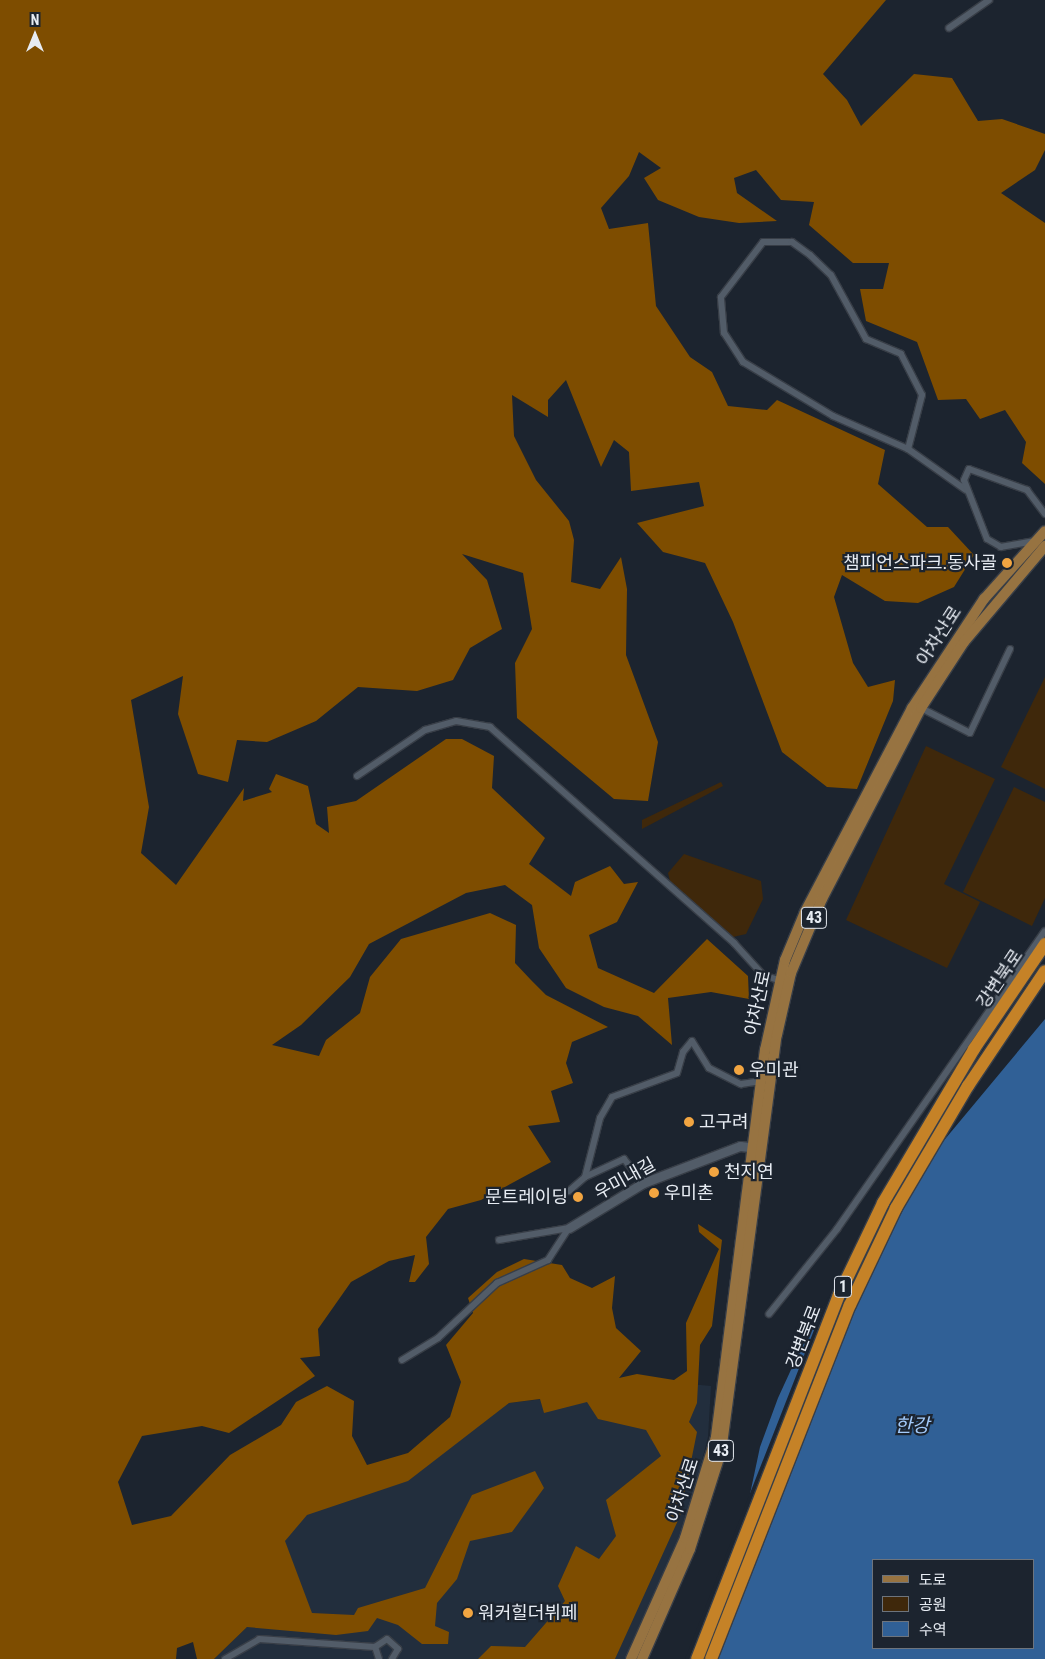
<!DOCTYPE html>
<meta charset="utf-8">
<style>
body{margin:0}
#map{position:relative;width:1045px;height:1659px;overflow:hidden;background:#1c242f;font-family:"Roboto Condensed","Noto Sans KR",sans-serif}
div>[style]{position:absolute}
.built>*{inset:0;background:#222e3d}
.green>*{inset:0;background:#3f280b}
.forest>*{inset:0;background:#7e4d00}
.water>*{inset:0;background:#306096}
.pier>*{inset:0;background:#1c242f}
.roads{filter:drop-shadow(1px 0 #383e47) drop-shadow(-1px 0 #383e47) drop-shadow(0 1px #383e47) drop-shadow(0 -1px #383e47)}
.street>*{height:6px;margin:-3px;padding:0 3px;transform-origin:3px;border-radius:3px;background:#525c68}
.secondary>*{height:9px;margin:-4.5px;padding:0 4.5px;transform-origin:4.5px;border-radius:4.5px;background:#525c68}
.primary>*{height:10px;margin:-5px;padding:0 5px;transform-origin:5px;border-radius:5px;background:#977341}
.highway>*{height:12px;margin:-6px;padding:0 6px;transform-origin:6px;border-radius:6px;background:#c58227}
.dots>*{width:14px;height:14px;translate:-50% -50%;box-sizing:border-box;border:2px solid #1c242f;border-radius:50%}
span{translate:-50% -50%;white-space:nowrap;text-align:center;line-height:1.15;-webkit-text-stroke:4.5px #1c242f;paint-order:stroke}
.shield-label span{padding:1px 4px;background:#1c242f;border:1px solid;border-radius:4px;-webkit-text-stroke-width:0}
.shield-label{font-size:16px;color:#e7ecf3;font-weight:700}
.poi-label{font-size:18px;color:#e7ecf3}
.right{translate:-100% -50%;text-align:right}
.left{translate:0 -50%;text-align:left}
.street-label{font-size:18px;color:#e7ecf3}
.water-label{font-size:19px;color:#a3cbfb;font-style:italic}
.legend{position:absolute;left:872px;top:1559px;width:162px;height:90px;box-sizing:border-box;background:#1c242f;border:1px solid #6d747d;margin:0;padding:6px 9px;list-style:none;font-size:15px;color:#e7ecf3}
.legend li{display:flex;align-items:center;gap:10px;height:25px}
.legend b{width:25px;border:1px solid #6d747d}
.north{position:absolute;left:10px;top:10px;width:50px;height:50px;-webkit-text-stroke:4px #1c242f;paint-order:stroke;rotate:0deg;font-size:14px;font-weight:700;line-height:20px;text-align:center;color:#e7ecf3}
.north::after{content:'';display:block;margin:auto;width:18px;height:22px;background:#e7ecf3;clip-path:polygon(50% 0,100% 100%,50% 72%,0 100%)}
</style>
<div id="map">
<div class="built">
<div style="clip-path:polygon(679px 1383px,711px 1386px,708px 1437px,685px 1526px,625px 1659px,214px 1659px,247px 1627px,281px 1524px,509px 1403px)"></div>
</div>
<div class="green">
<div style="clip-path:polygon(1045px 677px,1045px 789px,1001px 767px)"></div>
<div style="clip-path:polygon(926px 746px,995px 779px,944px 884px,980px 902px,947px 968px,846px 920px)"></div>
<div style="clip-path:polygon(721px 782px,723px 786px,642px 829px,642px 820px)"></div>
<div style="clip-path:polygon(1014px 787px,1045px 802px,1045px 898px,1032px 926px,963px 892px)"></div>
<div style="clip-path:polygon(684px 854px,761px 881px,763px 899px,746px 934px,733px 937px,670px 881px,668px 873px)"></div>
</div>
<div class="forest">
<div style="clip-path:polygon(0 0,886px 0,823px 74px,847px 100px,861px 126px,914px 74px,952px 78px,978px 121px,1002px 119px,1045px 134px,1045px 150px,1035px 170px,1001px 193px,1045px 223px,1045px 484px,1022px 463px,1026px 442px,1005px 410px,980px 419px,966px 399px,938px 400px,917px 342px,866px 321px,860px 289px,883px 289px,889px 263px,853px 263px,809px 225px,814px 202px,781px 200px,756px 170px,734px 178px,737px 193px,777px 221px,739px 223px,699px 217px,658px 200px,644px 178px,661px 168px,639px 152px,629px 176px,601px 208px,609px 229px,648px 223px,656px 306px,690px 357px,712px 372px,728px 406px,767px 410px,777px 400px,885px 450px,878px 484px,927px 527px,948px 527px,974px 555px,954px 587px,918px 603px,885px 601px,842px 575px,834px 597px,853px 663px,868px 687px,895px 680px,893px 701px,857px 789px,827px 787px,782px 752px,733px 622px,705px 563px,663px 552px,637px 523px,704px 506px,699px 482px,631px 491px,629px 452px,614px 440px,601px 467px,566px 380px,548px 400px,548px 417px,512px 395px,514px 436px,536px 480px,569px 521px,574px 540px,571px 582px,600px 589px,621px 557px,627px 589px,626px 655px,658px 742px,648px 801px,614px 799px,517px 718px,515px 663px,532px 629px,523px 573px,462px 554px,487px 580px,502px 629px,470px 648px,453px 680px,417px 691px,358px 687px,316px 721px,267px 742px,237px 740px,228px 782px,198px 774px,178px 714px,183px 676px,131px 700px,149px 807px,141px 853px,176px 885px,244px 788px,243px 801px,272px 792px,269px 789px,276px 774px,308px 786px,316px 824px,329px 833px,327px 807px,356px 801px,446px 739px,462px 739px,494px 756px,492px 788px,545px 838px,529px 864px,571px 896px,575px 882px,610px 866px,624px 884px,638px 882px,617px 922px,589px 935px,598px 968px,654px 993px,707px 939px,748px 976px,749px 999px,711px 992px,668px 998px,672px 1045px,638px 1016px,604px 1007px,566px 988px,539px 948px,532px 905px,505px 885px,466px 893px,369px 944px,350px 977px,301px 1025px,272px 1045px,319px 1056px,326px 1040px,360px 1013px,370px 977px,401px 939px,490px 913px,516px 925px,515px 963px,531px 980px,546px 995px,608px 1027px,572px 1042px,566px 1063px,573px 1083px,551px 1091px,560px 1122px,528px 1126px,551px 1162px,481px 1200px,448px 1209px,426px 1237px,429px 1264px,415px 1282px,409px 1282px,415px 1255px,389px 1261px,351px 1282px,318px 1329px,320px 1356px,300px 1358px,315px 1376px,229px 1433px,202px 1426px,142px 1436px,118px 1482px,132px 1525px,171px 1516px,230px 1455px,281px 1425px,296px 1402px,327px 1386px,354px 1401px,352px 1436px,367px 1465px,408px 1453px,450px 1417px,461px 1382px,446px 1345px,473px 1313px,468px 1298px,497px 1272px,524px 1259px,562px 1265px,570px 1278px,592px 1288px,615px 1276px,612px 1308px,616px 1328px,641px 1351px,619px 1378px,637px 1374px,674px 1380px,687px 1371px,686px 1323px,719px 1249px,699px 1232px,698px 1224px,722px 1240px,712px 1326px,700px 1345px,697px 1403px,689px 1422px,697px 1432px,680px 1516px,615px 1659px,478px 1659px,491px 1646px,525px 1647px,565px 1601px,558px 1586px,576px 1546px,599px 1559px,616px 1536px,606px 1500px,661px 1456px,646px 1430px,598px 1419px,587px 1402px,544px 1413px,540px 1399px,509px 1403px,408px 1481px,307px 1515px,285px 1541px,312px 1613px,354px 1615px,358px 1608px,425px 1588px,472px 1495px,535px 1471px,544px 1488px,512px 1532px,470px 1541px,457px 1579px,437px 1603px,435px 1626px,449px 1632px,448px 1644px,422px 1644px,398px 1625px,377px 1618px,368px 1631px,336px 1635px,247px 1627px,214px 1659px,197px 1659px,193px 1642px,177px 1648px,176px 1659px,0 1659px)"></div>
</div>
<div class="water">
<div style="clip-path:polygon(evenodd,1045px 1019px,1045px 1659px,687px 1659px,746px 1513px,760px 1447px,778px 1398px,812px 1324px,901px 1192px,1045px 1019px,874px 1560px,1034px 1560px,1034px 1648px,874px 1648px,874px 1560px)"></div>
</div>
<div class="pier">
<div style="clip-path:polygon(899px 1190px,902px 1209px,858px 1300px,716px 1659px,685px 1659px,825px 1302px)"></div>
</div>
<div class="roads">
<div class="street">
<div style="left:949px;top:28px;width:49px;rotate:-35deg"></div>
<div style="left:908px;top:449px;width:82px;rotate:-156.3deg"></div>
<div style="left:833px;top:416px;width:105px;rotate:-149deg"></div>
<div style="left:743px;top:362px;width:35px;rotate:-123deg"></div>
<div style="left:724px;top:333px;width:36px;rotate:-95deg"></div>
<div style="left:721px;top:297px;width:69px;rotate:-52.6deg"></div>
<div style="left:763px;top:242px;width:29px"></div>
<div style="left:792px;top:242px;width:22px;rotate:36deg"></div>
<div style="left:810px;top:255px;width:29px;rotate:44deg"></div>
<div style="left:831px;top:275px;width:73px;rotate:61.3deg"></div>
<div style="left:866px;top:339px;width:38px;rotate:23deg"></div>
<div style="left:901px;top:354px;width:46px;rotate:62.9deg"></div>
<div style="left:922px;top:395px;width:56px;rotate:104.5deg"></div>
<div style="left:908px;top:449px;width:71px;rotate:35.3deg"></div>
<div style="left:1035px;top:541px;width:35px;rotate:170deg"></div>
<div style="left:1001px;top:547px;width:16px;rotate:-150deg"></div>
<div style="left:987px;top:539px;width:63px;rotate:-111.3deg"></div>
<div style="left:964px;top:480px;width:12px;rotate:-66deg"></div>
<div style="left:969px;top:469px;width:62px;rotate:19.9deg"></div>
<div style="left:1027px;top:490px;width:30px;rotate:53deg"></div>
<div style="left:921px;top:708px;width:55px;rotate:27deg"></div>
<div style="left:970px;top:733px;width:93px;rotate:-64.5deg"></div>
<div style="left:357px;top:776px;width:82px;rotate:-34.1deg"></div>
<div style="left:425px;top:730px;width:32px;rotate:-16deg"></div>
<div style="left:456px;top:721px;width:35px;rotate:10deg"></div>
<div style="left:490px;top:727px;width:326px;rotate:41.5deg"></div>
<div style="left:734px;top:943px;width:43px;rotate:47.8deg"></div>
<div style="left:763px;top:975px;width:22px;rotate:18deg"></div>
<div style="left:585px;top:1177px;width:61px;rotate:-75.7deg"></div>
<div style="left:600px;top:1118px;width:24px;rotate:-60deg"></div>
<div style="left:612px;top:1097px;width:69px;rotate:-20.3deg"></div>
<div style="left:677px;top:1073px;width:22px;rotate:-74deg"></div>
<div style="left:683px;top:1052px;width:14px;rotate:-51deg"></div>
<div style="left:692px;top:1041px;width:32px;rotate:58deg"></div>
<div style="left:709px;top:1068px;width:36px;rotate:27deg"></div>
<div style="left:741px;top:1084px;width:21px;rotate:-8deg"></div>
<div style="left:569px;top:1191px;width:21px;rotate:-41deg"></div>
<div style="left:585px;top:1177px;width:43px;rotate:-24.8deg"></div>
<div style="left:624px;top:1159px;width:31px;rotate:52deg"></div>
<div style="left:499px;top:1240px;width:71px;rotate:-9.7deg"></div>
<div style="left:769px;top:1314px;width:109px;rotate:-51.3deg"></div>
<div style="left:837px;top:1229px;width:363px;rotate:-55.1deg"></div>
<div style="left:402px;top:1360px;width:42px;rotate:-31.4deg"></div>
<div style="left:438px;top:1338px;width:81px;rotate:-43deg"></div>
<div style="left:497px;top:1283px;width:56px;rotate:-24.3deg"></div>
<div style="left:548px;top:1260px;width:38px;rotate:-57deg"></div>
<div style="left:225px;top:1659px;width:39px;rotate:-30deg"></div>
<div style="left:259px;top:1639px;width:116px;rotate:3.9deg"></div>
<div style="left:379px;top:1659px;width:13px;rotate:-108deg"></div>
<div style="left:375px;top:1647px;width:14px;rotate:-34deg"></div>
<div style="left:387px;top:1639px;width:15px;rotate:42deg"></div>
<div style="left:398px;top:1649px;width:12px;rotate:121deg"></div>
</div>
<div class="secondary">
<div style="left:569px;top:1228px;width:87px;rotate:-31.3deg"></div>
<div style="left:643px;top:1183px;width:104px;rotate:-20.9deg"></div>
<div style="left:740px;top:1146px;width:19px;rotate:6deg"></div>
</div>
<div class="primary">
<div style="left:631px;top:1659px;width:133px;rotate:-65.9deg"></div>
<div style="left:685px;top:1538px;width:106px;rotate:-72.9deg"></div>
<div style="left:716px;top:1437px;width:390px;rotate:-82.8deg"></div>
<div style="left:765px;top:1050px;width:92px;rotate:-77.5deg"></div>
<div style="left:785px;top:960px;width:52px;rotate:-67.4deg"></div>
<div style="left:805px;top:912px;width:230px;rotate:-62.3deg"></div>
<div style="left:912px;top:708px;width:131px;rotate:-56.6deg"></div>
<div style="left:984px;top:599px;width:91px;rotate:-48.1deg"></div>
<div style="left:642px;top:1659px;width:120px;rotate:-66.4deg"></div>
<div style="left:690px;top:1549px;width:102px;rotate:-72.3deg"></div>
<div style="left:721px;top:1452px;width:421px;rotate:-82.4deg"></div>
<div style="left:777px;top:1035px;width:64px;rotate:-77.3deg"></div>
<div style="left:791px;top:973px;width:80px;rotate:-67.3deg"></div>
<div style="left:822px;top:899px;width:215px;rotate:-62.6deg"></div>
<div style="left:921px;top:708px;width:79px;rotate:-56.9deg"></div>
<div style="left:964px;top:642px;width:126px;rotate:-49.8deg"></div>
</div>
<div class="highway">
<div style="left:697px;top:1659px;width:391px;rotate:-68.7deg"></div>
<div style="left:839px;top:1295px;width:102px;rotate:-64.4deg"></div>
<div style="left:883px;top:1203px;width:179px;rotate:-59.4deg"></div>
<div style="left:974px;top:1049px;width:127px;rotate:-55.9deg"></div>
<div style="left:711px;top:1659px;width:380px;rotate:-68.6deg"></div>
<div style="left:850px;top:1305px;width:107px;rotate:-64.6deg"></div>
<div style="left:896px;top:1208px;width:142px;rotate:-59.5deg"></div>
<div style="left:968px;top:1086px;width:138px;rotate:-56.2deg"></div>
</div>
</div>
<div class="dots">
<div style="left:1007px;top:563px;background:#f2a541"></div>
<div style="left:739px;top:1070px;background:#f2a541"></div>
<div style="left:689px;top:1122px;background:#f2a541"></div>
<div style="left:714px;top:1172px;background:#f2a541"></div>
<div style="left:654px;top:1193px;background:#f2a541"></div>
<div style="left:578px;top:1197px;background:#f2a541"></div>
<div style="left:468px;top:1613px;background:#f2a541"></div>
</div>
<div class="shield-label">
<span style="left:814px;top:918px">43</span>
<span style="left:843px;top:1287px">1</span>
<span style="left:721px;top:1451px">43</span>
</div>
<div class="poi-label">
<span class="right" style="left:997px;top:563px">챔피언스파크.동사골</span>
<span class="left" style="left:749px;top:1070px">우미관</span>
<span class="left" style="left:699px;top:1122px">고구려</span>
<span class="left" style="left:724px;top:1172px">천지연</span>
<span class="left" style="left:664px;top:1193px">우미촌</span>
<span class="right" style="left:568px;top:1197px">문트레이딩</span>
<span class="left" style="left:478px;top:1613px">워커힐더뷔페</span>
</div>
<div class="street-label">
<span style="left:939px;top:636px;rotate:-57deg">아차산로</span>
<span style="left:1000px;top:979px;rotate:-56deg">강변북로</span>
<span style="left:758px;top:1003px;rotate:-78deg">아차산로</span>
<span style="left:625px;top:1179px;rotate:-29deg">우미내길</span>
<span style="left:804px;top:1337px;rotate:-69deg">강변북로</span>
<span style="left:683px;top:1490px;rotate:-72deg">아차산로</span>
</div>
<div class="water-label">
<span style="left:912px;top:1426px">한강</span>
</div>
<ul class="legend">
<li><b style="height:6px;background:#977341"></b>도로</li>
<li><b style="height:14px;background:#3f280b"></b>공원</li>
<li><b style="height:14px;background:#306096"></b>수역</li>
</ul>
<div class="north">N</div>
</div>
